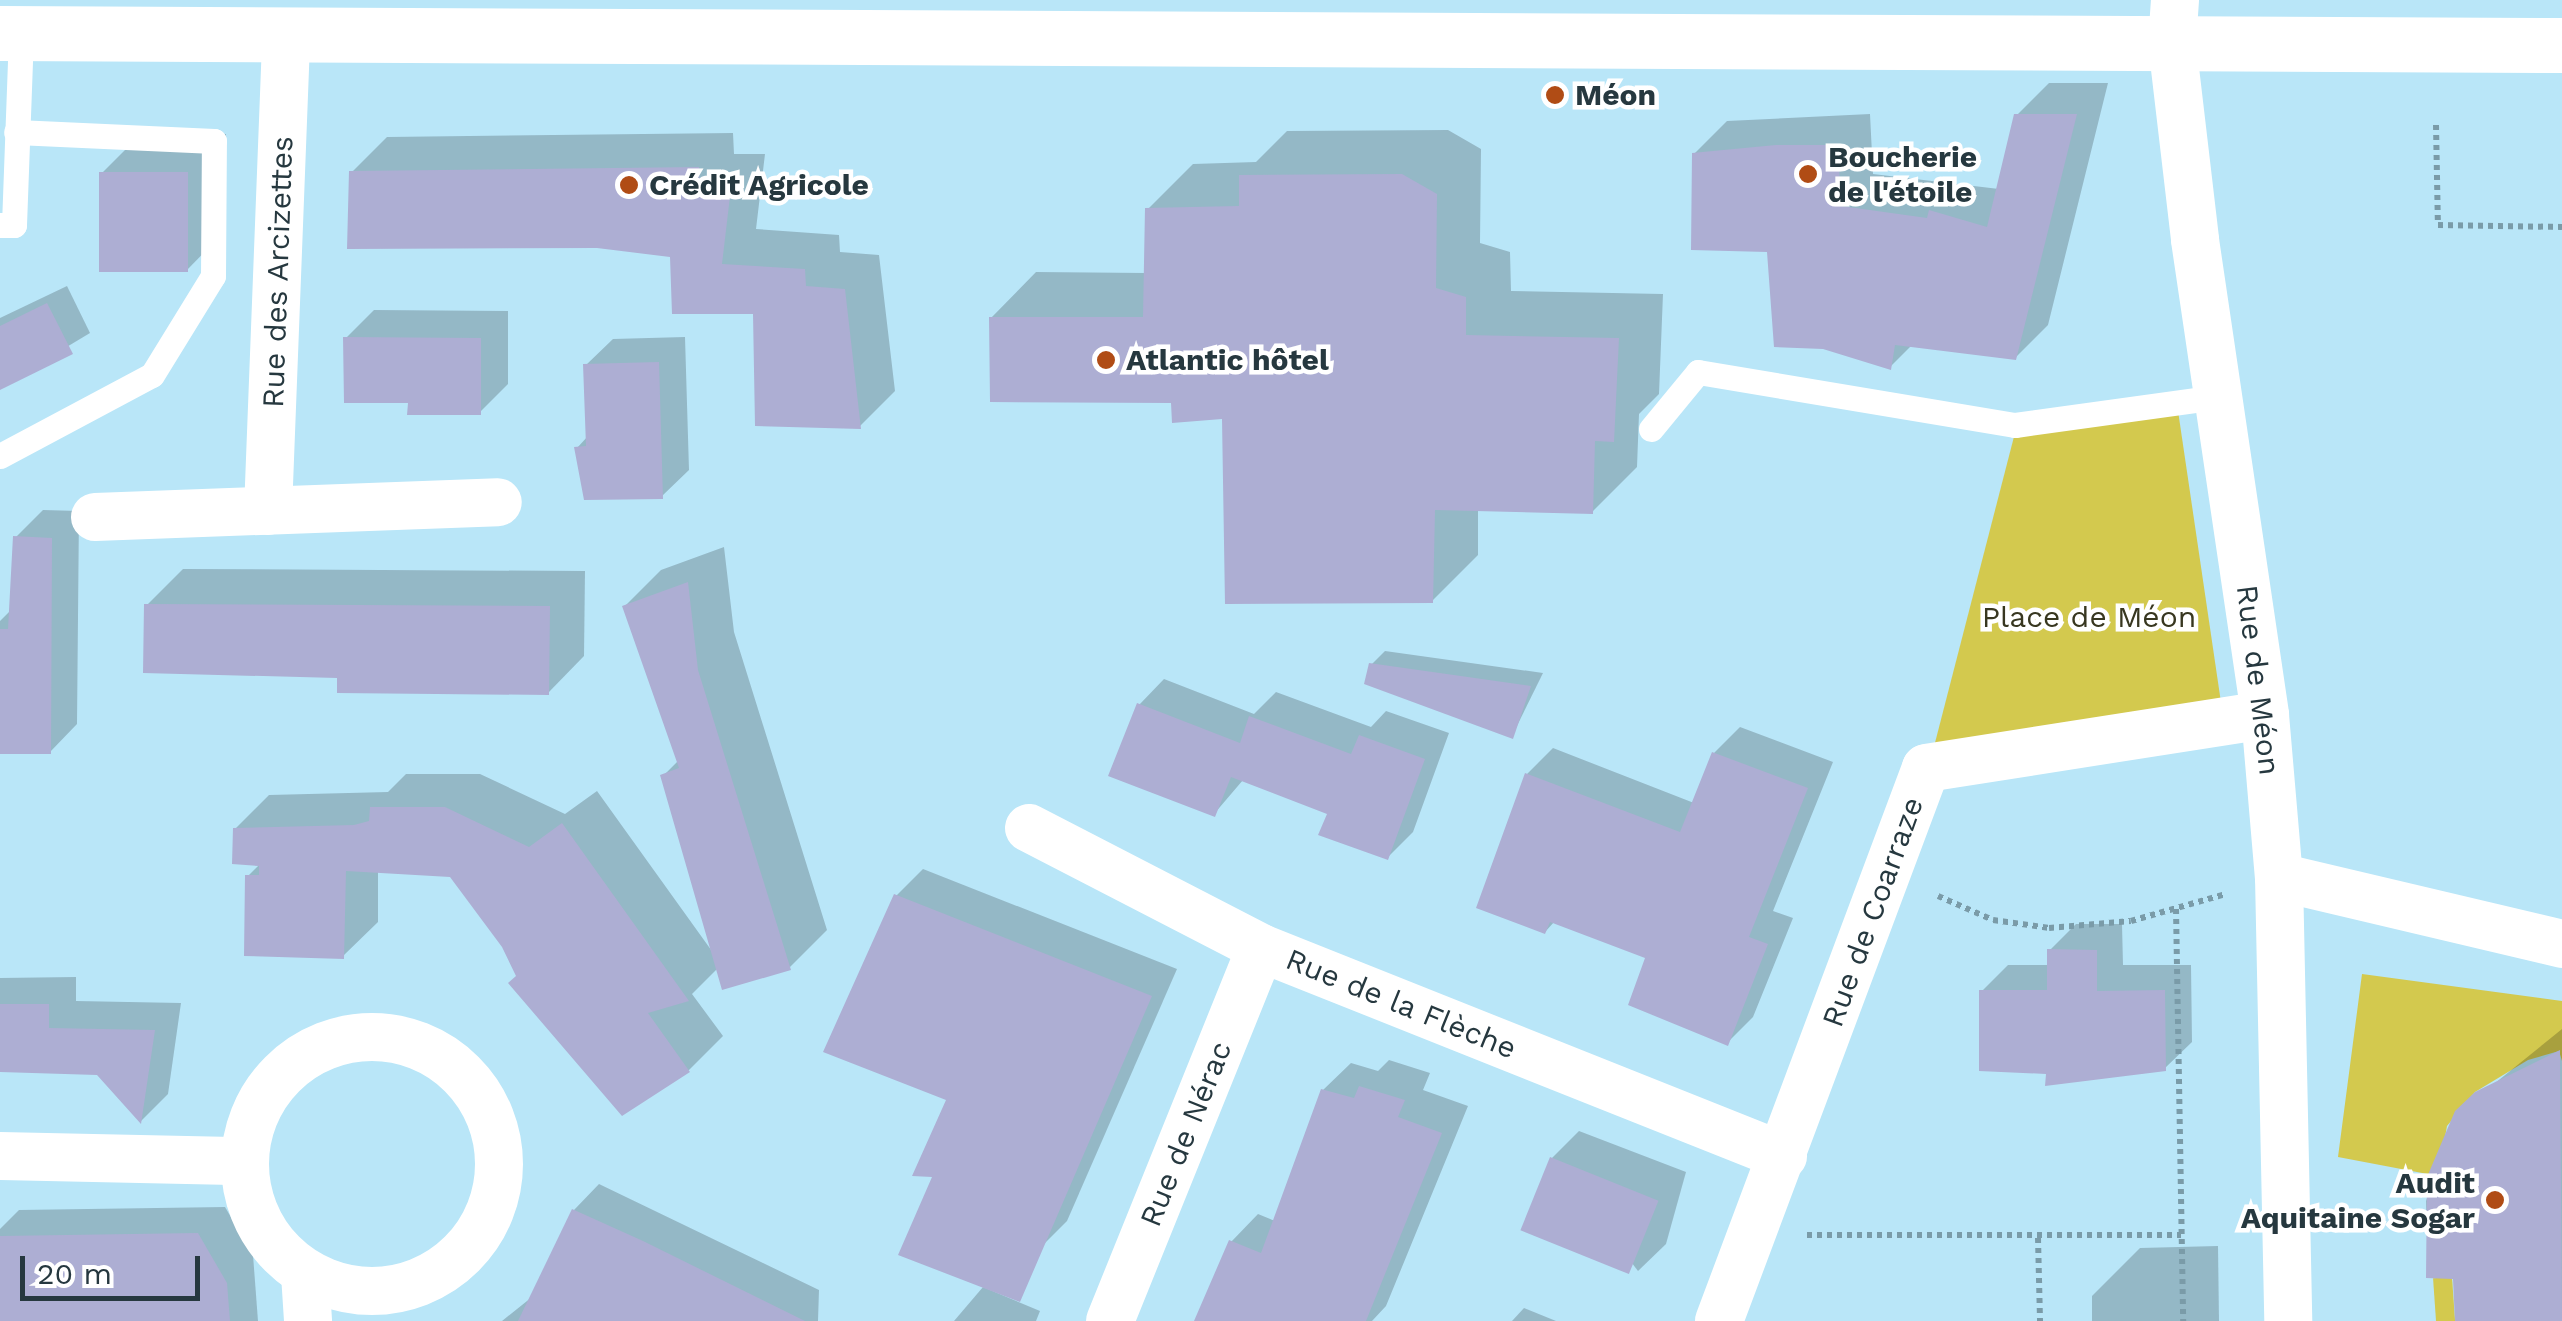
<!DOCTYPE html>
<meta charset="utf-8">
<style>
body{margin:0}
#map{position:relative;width:2562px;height:1321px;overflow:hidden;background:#b9e6f8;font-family:"Work Sans",sans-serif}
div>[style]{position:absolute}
.green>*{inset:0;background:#d3c94e;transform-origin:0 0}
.shadow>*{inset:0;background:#0003}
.building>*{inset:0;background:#adaed3;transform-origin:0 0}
.path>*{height:6px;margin-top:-3px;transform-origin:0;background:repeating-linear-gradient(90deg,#7a9ba8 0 5px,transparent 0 10px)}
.lane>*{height:25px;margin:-12.5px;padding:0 12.5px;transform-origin:12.5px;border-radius:12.5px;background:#fff}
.street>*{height:48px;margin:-24px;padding:0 24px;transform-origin:24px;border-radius:24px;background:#fff}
.street>.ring{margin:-24px;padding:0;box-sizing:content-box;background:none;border:48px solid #fff;border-radius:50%}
.secondary>*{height:55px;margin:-27.5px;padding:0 27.5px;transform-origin:27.5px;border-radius:27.5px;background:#fff}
.dots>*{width:28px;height:28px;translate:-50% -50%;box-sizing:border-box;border:5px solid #fff;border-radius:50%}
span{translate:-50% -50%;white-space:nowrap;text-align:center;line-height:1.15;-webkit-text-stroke:9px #fff;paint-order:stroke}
.poi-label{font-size:30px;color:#26383f;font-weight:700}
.left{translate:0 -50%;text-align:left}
.right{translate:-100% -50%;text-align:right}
.street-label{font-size:30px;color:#26383f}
.park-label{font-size:30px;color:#383720}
.scale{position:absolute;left:20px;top:1256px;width:180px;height:45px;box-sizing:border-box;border:5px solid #26383f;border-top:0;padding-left:12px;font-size:30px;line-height:35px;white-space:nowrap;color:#26383f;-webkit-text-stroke:8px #fff;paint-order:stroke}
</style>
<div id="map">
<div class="green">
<div style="clip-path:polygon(2177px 404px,2223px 716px,1929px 766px,2017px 425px)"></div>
<div style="clip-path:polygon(2362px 974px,2562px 1001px,2562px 1061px,2559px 1051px,2528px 1060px,2475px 1092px,2447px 1126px,2438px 1176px,2338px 1157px)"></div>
<div style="left:2452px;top:1277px;width:44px;height:19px;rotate:86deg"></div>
</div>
<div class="shadow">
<div style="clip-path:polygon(2049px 83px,2108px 83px,2048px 325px,2015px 358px,1913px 344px,1890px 367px,1770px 249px,1694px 154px,1727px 121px,1870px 114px,1873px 174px,1999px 189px,2016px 116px)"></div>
<div style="clip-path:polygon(1448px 130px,1481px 149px,1480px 243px,1510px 252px,1511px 291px,1663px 294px,1659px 394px,1639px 414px,1637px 467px,1592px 512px,1478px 509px,1478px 555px,1432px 601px,1225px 417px,991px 318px,1036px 272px,1146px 273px,1148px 209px,1193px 164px,1256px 162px,1287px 131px)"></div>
<div style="clip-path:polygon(733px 133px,734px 154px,765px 154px,756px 229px,839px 235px,840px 252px,879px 255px,895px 391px,860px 426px,756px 311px,673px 254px,352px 172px,387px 137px)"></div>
<div style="clip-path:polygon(141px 134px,226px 134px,226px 230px,187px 270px,102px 173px)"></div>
<div style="clip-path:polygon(67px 286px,90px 333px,0 387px,0 318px)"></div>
<div style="clip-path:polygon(374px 310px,508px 311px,508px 384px,480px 412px,411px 400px,346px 338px)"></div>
<div style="clip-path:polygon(685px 337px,689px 470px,662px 496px,577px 448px,588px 436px,586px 365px,613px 339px)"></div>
<div style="clip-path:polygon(43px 510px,79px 511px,77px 724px,50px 752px,0 752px,0 621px,11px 610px,16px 537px)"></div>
<div style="clip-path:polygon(724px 547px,734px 632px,827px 930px,790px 967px,718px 968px,692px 994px,723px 1036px,689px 1070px,623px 1113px,452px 875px,378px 870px,378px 922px,343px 956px,248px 876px,261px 863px,235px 829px,269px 795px,388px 792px,406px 774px,480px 774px,565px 814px,597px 791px,714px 954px,663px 776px,679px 760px,625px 606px,661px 570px)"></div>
<div style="clip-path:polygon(183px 569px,585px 571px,584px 656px,548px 693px,340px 675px,147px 605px)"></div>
<div style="clip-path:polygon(1385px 651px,1543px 673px,1512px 736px,1371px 665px)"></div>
<div style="clip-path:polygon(1164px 679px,1254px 714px,1276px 692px,1371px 727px,1386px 711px,1449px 733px,1413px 832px,1387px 858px,1330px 813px,1243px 780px,1214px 814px,1139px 705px)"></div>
<div style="clip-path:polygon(1740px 727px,1833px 762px,1773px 911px,1793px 918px,1753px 1017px,1727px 1043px,1648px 956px,1555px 921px,1545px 932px,1527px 774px,1553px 748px,1694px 803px,1714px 753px)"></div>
<div style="clip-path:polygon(923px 869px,1177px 969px,1067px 1221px,1040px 1248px,949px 1099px,896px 896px)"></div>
<div style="clip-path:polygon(2076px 924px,2122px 924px,2123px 965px,2191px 965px,2192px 1042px,2165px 1068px,2049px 1071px,1982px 991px,2008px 965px,2050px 965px,2050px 950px)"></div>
<div style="clip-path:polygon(76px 977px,76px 1001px,181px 1003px,168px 1094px,141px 1121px,98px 1072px,0 1070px,0 978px)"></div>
<div style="clip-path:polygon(2562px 1029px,2562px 1321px,2457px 1321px,2455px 1276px,2428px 1275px,2426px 1201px,2458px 1113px)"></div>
<div style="clip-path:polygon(1389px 1060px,1430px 1073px,1423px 1090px,1468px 1106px,1386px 1306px,1372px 1321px,1220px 1321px,1231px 1242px,1258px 1214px,1275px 1221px,1323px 1090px,1351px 1063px,1378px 1071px)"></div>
<div style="clip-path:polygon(1579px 1131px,1686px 1172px,1666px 1244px,1638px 1271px,1552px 1158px)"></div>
<div style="clip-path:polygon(599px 1184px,819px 1290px,818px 1321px,502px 1321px,532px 1297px,574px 1210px)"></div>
<div style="clip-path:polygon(225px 1207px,253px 1255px,258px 1321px,0 1321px,0 1229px,19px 1210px)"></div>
<div style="clip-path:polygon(2218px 1246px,2219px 1321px,2092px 1321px,2092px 1296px,2140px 1248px)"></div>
<div style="clip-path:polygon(983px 1287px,1040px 1311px,1036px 1321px,954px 1321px)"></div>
<div style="clip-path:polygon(1524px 1308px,1556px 1321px,1512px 1321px)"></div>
</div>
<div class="building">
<div style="clip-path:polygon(2014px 114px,2077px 114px,2016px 360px,1895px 345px,1891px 370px,1823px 349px,1774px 347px,1767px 252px,1691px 250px,1692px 153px,1776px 145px,1838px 145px,1841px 206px,1927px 218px,1929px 210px,1987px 227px)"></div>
<div style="clip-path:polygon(699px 167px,700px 188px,731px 188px,722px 264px,805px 269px,806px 286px,845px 289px,861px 429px,755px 426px,753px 314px,672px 314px,670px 257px,597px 248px,347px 249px,349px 171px)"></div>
<div style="left:99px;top:172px;width:89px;height:100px"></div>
<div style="clip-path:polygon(1402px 174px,1437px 194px,1436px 288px,1466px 297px,1466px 335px,1619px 338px,1614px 442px,1595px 441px,1593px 514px,1435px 510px,1433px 603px,1225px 604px,1222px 419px,1172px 423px,1171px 403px,990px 402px,989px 317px,1143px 317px,1145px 208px,1239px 206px,1239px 175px)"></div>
<div style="clip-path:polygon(47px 303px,73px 354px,0 390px,0 326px)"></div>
<div style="clip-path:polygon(343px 337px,481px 338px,481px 415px,407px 415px,408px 403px,344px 403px)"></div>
<div style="clip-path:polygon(659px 362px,663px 499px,584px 500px,574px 447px,586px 446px,583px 364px)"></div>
<div style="clip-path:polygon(13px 536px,52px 538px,51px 754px,0 754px,0 629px,8px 629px)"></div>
<div style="clip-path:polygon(688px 582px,698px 670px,791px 970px,722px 990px,660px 775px,679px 768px,622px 606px)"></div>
<div style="clip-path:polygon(144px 604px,550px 606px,549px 695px,337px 693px,337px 678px,143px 673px)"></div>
<div style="clip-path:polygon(1369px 663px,1496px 681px,1531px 686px,1513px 739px,1364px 684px)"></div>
<div style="clip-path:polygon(1137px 703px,1240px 743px,1249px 716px,1351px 754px,1359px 735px,1425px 759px,1388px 860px,1318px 835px,1327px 814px,1231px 777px,1215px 817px,1108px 776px)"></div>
<div style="clip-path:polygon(1712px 752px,1808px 788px,1749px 937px,1768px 944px,1728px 1046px,1628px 1005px,1645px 958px,1550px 922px,1545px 934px,1476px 908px,1525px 773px,1680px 832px)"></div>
<div style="clip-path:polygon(370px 807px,445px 807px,529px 847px,562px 823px,689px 1001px,648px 1013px,690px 1072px,622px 1116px,508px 983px,516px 976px,502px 947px,450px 877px,346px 871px,344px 959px,244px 956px,245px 875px,259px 875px,259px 866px,232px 864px,233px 828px,354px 825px,369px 821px)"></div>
<div style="clip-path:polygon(894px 894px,1152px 996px,1020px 1302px,898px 1255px,932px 1177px,912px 1176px,946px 1100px,823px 1052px)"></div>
<div style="clip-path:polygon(2047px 949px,2097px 950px,2097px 991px,2165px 990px,2166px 1071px,2045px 1086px,2046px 1074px,1979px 1071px,1979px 990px,2047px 990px)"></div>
<div style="clip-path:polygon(0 1004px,49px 1004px,49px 1028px,155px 1030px,141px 1124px,97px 1075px,0 1072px)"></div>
<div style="clip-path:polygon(2560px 1050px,2562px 1321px,2455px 1321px,2453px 1279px,2426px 1278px,2427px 1177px,2455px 1111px,2475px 1092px)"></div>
<div style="clip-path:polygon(1359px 1086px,1405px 1100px,1398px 1117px,1442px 1133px,1366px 1321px,1194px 1321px,1229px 1240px,1261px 1253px,1321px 1089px,1354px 1098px)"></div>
<div style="left:1550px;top:1157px;width:117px;height:79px;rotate:22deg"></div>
<div style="clip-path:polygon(572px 1209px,643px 1241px,805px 1321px,518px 1321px)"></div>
<div style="clip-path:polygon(198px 1233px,227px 1283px,230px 1321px,0 1321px,0 1236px)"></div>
</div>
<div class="path">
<div style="left:2436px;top:125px;width:100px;rotate:88.9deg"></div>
<div style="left:2438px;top:225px;width:124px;rotate:0.9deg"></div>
<div style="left:1938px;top:896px;width:60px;rotate:23.6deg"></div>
<div style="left:1993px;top:920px;width:57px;rotate:8.1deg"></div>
<div style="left:2049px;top:928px;width:82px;rotate:-4.9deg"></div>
<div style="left:2131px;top:921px;width:99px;rotate:-15.9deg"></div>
<div style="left:2176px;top:909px;width:412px;rotate:89deg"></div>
<div style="left:1807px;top:1235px;width:374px"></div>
<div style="left:2038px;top:1238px;width:83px;rotate:88.6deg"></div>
</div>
<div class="lane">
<div style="left:0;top:225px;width:14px"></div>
<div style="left:14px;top:225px;width:192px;rotate:-87.9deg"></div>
<div style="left:1651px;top:429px;width:74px;rotate:-50.5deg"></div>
<div style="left:1698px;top:372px;width:321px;rotate:9.5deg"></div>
<div style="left:2015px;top:425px;width:205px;rotate:-7.9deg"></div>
<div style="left:0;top:456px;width:172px;rotate:-28.1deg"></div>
<div style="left:152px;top:375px;width:116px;rotate:-58.4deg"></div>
<div style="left:213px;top:276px;width:135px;rotate:-89.6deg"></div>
<div style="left:214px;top:141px;width:198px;rotate:-177.4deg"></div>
</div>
<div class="street">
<div style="left:2175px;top:0;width:43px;rotate:94deg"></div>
<div style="left:2172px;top:43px;width:198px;rotate:83.3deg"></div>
<div style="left:2195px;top:240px;width:480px;rotate:81.6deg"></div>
<div style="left:2265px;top:715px;width:163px;rotate:85.1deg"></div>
<div style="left:2279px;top:877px;width:444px;rotate:88.8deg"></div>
<div style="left:268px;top:511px;width:478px;rotate:-87.8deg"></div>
<div style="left:95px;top:517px;width:403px;rotate:-2.1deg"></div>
<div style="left:1029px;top:828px;width:261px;rotate:27.3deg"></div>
<div style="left:1261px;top:948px;width:562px;rotate:21.73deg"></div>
<div style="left:2279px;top:877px;width:291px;rotate:13.3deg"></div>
<div class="ring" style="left:245px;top:1037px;width:206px;height:206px"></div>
<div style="left:0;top:1156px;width:245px;rotate:1.2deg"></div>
<div style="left:305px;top:1274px;width:47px;rotate:86.3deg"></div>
<div style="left:1110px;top:1321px;width:402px;rotate:-68deg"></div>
<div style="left:1719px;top:1321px;width:590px;rotate:-69.48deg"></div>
<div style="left:1926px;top:768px;width:343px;rotate:-8.9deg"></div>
</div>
<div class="secondary">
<div style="left:0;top:33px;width:2562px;rotate:0.27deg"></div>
</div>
<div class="dots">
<div style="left:1555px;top:95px;background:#b04c15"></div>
<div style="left:1808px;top:174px;background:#b04c15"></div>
<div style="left:629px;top:185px;background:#b04c15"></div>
<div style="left:1106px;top:360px;background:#b04c15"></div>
<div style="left:2495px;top:1200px;background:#b04c15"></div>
</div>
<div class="poi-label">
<span class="left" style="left:1575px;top:95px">Méon</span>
<span class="left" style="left:1828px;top:174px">Boucherie<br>de l'étoile</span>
<span class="left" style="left:649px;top:185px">Crédit Agricole</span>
<span class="left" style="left:1126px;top:360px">Atlantic hôtel</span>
<span class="right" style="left:2475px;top:1200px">Audit<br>Aquitaine Sogar</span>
</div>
<div class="street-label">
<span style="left:278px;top:272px;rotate:-88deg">Rue des Arcizettes</span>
<span style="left:2258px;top:680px;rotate:83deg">Rue de Méon</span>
<span style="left:1873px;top:912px;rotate:-70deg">Rue de Coarraze</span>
<span style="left:1401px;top:1004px;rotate:22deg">Rue de la Flèche</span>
<span style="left:1186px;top:1134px;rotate:-68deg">Rue de Nérac</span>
</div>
<div class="park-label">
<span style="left:2089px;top:617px">Place de Méon</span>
</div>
<div class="scale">20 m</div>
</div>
